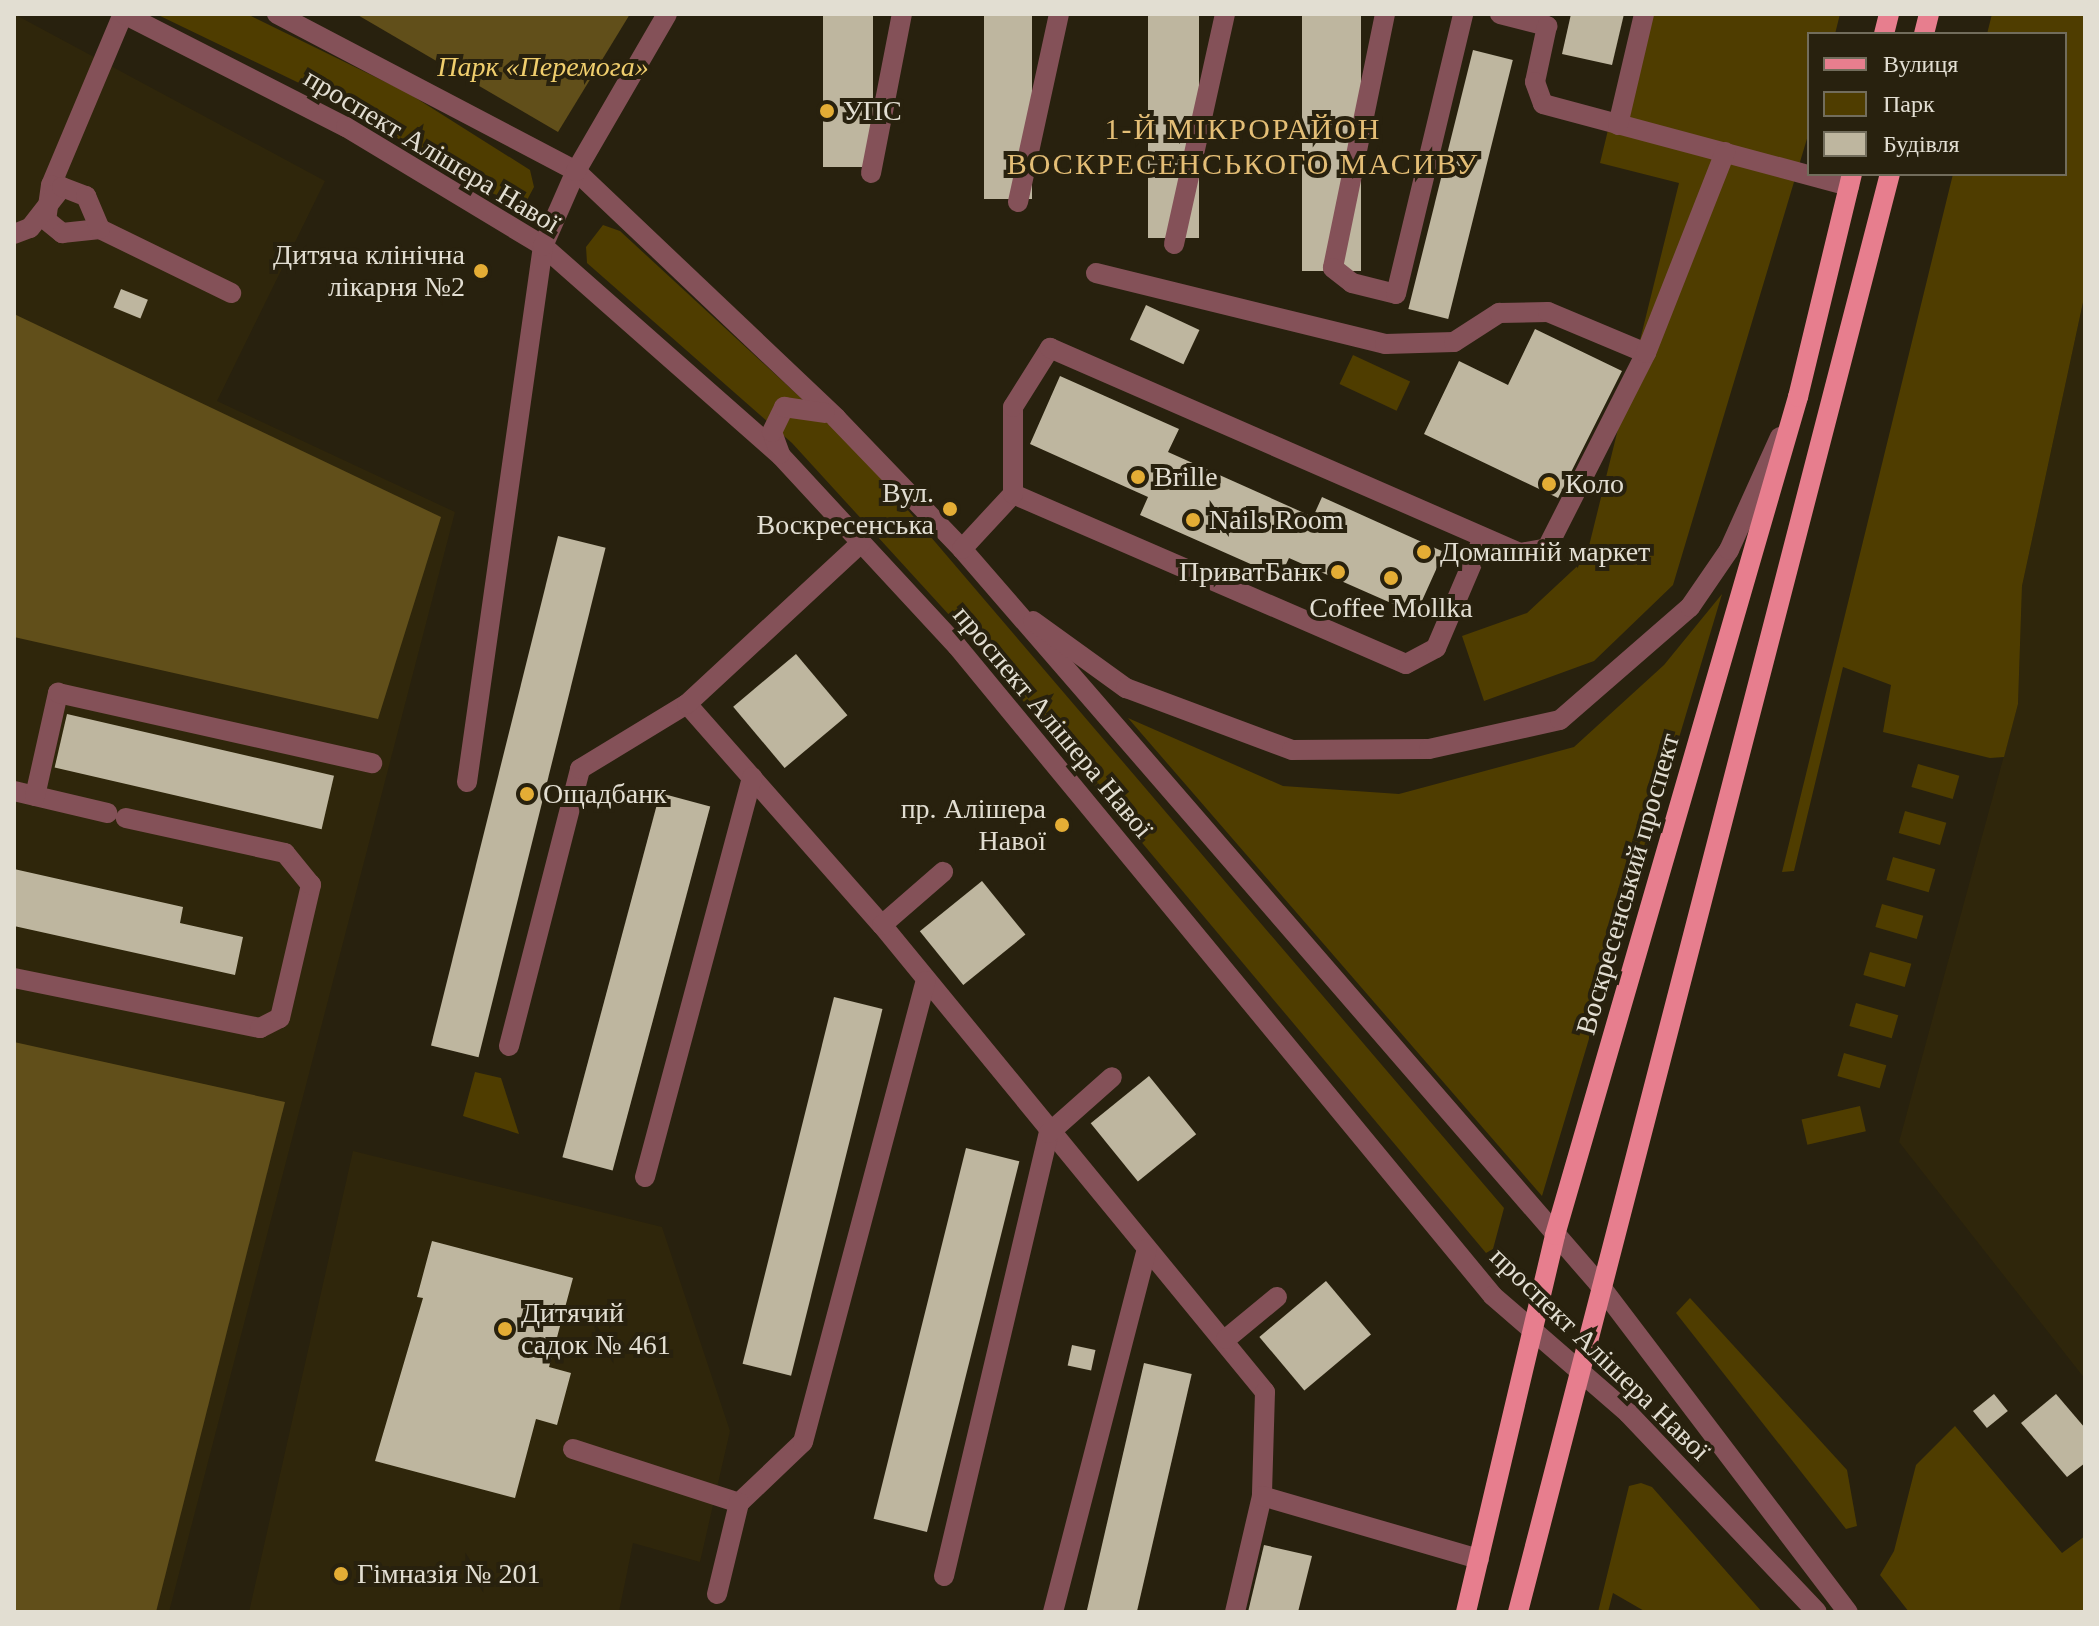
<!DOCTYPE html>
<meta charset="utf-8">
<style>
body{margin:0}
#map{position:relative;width:2099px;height:1626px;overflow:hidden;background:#28210e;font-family:Georgia,serif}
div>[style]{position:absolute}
.built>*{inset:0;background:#2f260b}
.green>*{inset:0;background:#4f3d00;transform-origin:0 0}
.forest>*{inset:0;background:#614f1a}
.building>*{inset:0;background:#beb69f;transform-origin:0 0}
.minor>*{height:20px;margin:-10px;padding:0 10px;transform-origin:10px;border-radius:10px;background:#845158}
.major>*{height:20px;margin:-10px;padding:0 10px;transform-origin:10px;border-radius:10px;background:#e77e8e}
.dots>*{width:22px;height:22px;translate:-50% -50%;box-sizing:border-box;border:4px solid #28210e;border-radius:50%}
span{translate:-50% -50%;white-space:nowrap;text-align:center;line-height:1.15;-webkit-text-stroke:8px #28210e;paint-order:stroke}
.park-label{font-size:28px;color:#f0ce6d;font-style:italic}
.poi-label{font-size:28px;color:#e2ded2}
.left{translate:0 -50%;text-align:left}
.right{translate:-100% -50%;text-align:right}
.street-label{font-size:28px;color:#e2ded2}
.neighbourhood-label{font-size:30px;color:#e4be76;letter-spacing:2px}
.frame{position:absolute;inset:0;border:16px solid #e2ded2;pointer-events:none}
.legend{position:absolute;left:1807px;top:32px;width:260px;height:144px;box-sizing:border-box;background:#28210e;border:2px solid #726d5c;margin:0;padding:10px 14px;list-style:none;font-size:24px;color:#e2ded2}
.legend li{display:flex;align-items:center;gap:16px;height:40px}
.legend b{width:40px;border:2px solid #726d5c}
</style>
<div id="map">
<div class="built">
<div style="clip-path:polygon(14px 14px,325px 181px,217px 401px,455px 512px,169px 1612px,14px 1612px)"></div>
<div style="clip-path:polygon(2085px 293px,2085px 1379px,1899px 1142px,2018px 704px,2022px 586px)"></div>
<div style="clip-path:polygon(353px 1151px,662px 1227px,730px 1431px,700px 1562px,633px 1543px,619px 1612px,249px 1612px)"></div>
</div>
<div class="green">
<div style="clip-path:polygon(156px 14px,247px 14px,408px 93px,530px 170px,534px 187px,526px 202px,511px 205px,326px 96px)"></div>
<div style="clip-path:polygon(1636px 14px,1840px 14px,1835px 34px,1809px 34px,1809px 132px,1673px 585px,1594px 661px,1484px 701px,1462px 636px,1527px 613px,1586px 558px,1679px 183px,1600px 163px)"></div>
<div style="clip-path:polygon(1992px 14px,2085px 14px,2085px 293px,2022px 586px,2018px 704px,2004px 757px,1990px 758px,1883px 732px,1891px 685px,1843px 667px,1794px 871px,1782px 872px,1953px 174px,2065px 174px,2065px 34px,1987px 34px)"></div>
<div style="clip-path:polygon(603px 225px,620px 231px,854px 447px,1504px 1208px,1493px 1249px,1486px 1253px,972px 640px,792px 443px,587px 263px,586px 247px)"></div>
<div style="left:1353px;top:355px;width:63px;height:32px;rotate:25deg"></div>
<div style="clip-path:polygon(1722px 594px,1542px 1196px,1128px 718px,1283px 786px,1399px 794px,1574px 747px,1664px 665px)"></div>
<div style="left:1918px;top:764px;width:43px;height:24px;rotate:16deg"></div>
<div style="left:1905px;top:811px;width:43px;height:23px;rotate:16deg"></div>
<div style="left:1893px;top:857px;width:44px;height:24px;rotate:16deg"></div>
<div style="left:1882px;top:904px;width:43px;height:24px;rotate:16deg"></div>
<div style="left:1870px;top:952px;width:43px;height:24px;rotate:16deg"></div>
<div style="left:1856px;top:1003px;width:44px;height:24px;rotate:16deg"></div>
<div style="left:1844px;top:1053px;width:44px;height:24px;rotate:16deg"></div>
<div style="clip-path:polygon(475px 1072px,501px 1078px,519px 1134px,463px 1116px)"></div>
<div style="left:1860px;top:1106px;width:26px;height:60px;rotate:77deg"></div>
<div style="clip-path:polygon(1690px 1298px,1847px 1470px,1857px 1526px,1846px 1529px,1676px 1313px)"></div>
<div style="clip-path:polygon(1955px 1426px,2062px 1553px,2085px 1536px,2085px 1612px,1909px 1612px,1880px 1575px,1894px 1551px,1916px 1465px)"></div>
<div style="clip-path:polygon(1641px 1483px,1652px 1487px,1762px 1612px,1646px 1612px,1613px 1593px,1608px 1612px,1598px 1612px,1629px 1486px)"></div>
</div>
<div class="forest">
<div style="clip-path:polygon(356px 14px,630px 14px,558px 132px)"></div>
<div style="clip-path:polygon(14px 314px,441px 517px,378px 719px,14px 637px)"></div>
<div style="clip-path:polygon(14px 1042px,285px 1102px,156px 1612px,14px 1612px)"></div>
</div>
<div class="building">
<div style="left:823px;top:14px;width:50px;height:153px"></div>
<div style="left:984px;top:14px;width:48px;height:185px"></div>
<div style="left:1148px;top:14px;width:51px;height:224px"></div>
<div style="left:1302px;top:14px;width:59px;height:257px"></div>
<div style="clip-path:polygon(1571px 14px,1624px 14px,1612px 65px,1562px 54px)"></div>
<div style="left:1473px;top:50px;width:41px;height:267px;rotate:14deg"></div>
<div style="left:121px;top:289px;width:29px;height:20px;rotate:22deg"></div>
<div style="left:1146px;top:305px;width:59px;height:38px;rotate:25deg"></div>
<div style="clip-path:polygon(1535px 329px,1622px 371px,1558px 498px,1424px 434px,1459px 361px,1508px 385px)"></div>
<div style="clip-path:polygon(1060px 376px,1179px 429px,1168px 452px,1313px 517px,1322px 497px,1444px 552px,1416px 614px,1289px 558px,1280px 577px,1140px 515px,1148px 497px,1030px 444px)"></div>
<div style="left:558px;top:536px;width:49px;height:525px;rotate:14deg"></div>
<div style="left:796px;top:654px;width:80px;height:82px;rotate:50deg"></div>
<div style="left:67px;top:714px;width:274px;height:55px;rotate:13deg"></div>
<div style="left:660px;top:793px;width:52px;height:377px;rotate:15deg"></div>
<div style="clip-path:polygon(14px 869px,183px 907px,180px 923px,243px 937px,235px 975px,14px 926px)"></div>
<div style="left:982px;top:881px;width:69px;height:80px;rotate:51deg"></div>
<div style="left:834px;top:997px;width:50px;height:378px;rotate:14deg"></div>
<div style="left:1149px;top:1076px;width:75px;height:75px;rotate:51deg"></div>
<div style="left:966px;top:1148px;width:55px;height:382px;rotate:14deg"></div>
<div style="clip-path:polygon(432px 1241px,573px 1278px,549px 1367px,571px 1373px,557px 1425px,536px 1419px,515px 1498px,375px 1461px,423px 1298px,417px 1297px)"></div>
<div style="left:1326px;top:1281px;width:70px;height:87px;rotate:50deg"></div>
<div style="left:1072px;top:1345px;width:24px;height:21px;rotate:12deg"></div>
<div style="left:1144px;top:1363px;width:49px;height:256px;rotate:13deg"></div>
<div style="left:1994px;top:1394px;width:22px;height:27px;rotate:51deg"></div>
<div style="clip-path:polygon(2056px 1394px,2085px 1428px,2085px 1463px,2067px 1477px,2021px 1423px)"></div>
<div style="clip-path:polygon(1264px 1545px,1312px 1556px,1298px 1612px,1248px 1612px)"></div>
</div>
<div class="minor">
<div style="left:123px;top:14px;width:186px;rotate:112.8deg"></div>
<div style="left:51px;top:185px;width:35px;rotate:98deg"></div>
<div style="left:46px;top:220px;width:21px;rotate:39deg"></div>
<div style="left:62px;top:233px;width:38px;rotate:-6deg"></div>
<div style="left:100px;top:229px;width:146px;rotate:26deg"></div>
<div style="left:124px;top:14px;width:249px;rotate:27deg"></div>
<div style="left:346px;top:127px;width:230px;rotate:31.1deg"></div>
<div style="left:543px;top:246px;width:317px;rotate:41.4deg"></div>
<div style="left:781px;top:456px;width:259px;rotate:47.2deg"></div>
<div style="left:957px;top:646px;width:842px;rotate:50.49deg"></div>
<div style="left:1493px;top:1296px;width:179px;rotate:40.9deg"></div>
<div style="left:1628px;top:1413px;width:274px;rotate:46.5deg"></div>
<div style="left:277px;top:14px;width:338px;rotate:27.7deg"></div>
<div style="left:576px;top:171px;width:359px;rotate:43.5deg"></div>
<div style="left:836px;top:418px;width:182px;rotate:46.1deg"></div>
<div style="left:962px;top:549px;width:971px;rotate:49.09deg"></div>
<div style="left:1598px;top:1283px;width:413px;rotate:52.8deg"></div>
<div style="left:1385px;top:14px;width:259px;rotate:101.6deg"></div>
<div style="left:1333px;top:268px;width:24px;rotate:38deg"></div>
<div style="left:1352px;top:283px;width:45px;rotate:14deg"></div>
<div style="left:1396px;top:294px;width:288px;rotate:-76.5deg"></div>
<div style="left:1500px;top:14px;width:49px;rotate:14.3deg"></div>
<div style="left:1547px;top:26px;width:57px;rotate:102.1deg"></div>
<div style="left:1535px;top:82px;width:23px;rotate:70deg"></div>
<div style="left:1543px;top:104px;width:317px;rotate:15deg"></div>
<div style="left:1618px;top:125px;width:114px;rotate:-76.8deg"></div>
<div style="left:871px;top:173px;width:162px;rotate:-79deg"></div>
<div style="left:1018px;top:202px;width:192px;rotate:-77.7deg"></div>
<div style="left:14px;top:234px;width:17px;rotate:-21deg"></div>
<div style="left:30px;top:228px;width:52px;rotate:-52deg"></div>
<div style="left:62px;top:187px;width:26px;rotate:21deg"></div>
<div style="left:86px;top:196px;width:36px;rotate:67deg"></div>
<div style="left:1174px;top:244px;width:236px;rotate:-77.5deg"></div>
<div style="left:1096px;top:273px;width:298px;rotate:13.8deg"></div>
<div style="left:1385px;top:344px;width:69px;rotate:-1.7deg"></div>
<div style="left:1454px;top:342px;width:54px;rotate:-32.8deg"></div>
<div style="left:1499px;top:313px;width:49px;rotate:-1.2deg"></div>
<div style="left:1548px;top:312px;width:106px;rotate:22.7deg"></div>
<div style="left:780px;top:454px;width:23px;rotate:-110deg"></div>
<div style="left:772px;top:432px;width:28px;rotate:-64deg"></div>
<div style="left:784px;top:407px;width:41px;rotate:8.3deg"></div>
<div style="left:1013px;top:494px;width:428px;rotate:23.4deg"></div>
<div style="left:1406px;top:664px;width:34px;rotate:-28deg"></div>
<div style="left:1436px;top:648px;width:120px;rotate:-66.9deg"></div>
<div style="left:962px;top:549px;width:75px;rotate:-47.2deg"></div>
<div style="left:1013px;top:494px;width:87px;rotate:-90deg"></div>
<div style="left:1013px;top:407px;width:70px;rotate:-57.9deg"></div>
<div style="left:1050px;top:348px;width:513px;rotate:23.57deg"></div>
<div style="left:1520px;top:553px;width:27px;rotate:-10deg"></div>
<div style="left:1547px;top:548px;width:219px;rotate:-63.1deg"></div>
<div style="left:1646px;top:353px;width:216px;rotate:-68.5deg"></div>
<div style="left:1033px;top:621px;width:115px;rotate:35.8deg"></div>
<div style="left:1126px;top:688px;width:177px;rotate:20.5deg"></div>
<div style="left:1292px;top:750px;width:137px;rotate:-0.4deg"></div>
<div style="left:1429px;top:749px;width:134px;rotate:-12.5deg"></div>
<div style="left:1560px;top:720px;width:172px;rotate:-41deg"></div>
<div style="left:1690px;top:607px;width:69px;rotate:-55.6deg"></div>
<div style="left:1729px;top:550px;width:124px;rotate:-65.7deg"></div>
<div style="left:687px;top:704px;width:295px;rotate:48.6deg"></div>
<div style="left:882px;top:925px;width:604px;rotate:50.64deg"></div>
<div style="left:1265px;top:1392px;width:104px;rotate:91.7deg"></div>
<div style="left:1262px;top:1496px;width:119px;rotate:103.1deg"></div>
<div style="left:467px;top:782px;width:541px;rotate:-81.93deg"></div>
<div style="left:543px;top:246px;width:82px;rotate:-66.3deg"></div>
<div style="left:576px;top:171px;width:181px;rotate:-59.9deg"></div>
<div style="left:14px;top:791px;width:96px;rotate:13.3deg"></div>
<div style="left:35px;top:796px;width:106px;rotate:-77.4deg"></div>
<div style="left:58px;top:693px;width:322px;rotate:12.6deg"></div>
<div style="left:882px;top:925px;width:81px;rotate:-41deg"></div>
<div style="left:14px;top:978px;width:251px;rotate:11.5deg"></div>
<div style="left:260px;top:1028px;width:22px;rotate:-27deg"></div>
<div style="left:280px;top:1018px;width:137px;rotate:-76.9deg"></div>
<div style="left:311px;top:885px;width:41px;rotate:-129.1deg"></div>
<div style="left:285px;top:853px;width:163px;rotate:-167.6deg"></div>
<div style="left:509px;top:1046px;width:286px;rotate:-75.6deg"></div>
<div style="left:580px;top:769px;width:125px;rotate:-31.3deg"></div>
<div style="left:687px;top:704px;width:237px;rotate:-42.8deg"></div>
<div style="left:645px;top:1177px;width:414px;rotate:-75deg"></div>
<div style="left:1226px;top:1339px;width:66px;rotate:-39.5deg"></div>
<div style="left:573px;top:1449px;width:175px;rotate:18deg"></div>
<div style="left:739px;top:1503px;width:88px;rotate:-43.6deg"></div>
<div style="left:803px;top:1442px;width:477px;rotate:-75.1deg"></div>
<div style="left:1262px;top:1496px;width:226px;rotate:16.2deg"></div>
<div style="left:944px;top:1576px;width:455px;rotate:-76.7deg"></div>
<div style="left:1049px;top:1133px;width:84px;rotate:-41.6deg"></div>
<div style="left:717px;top:1594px;width:94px;rotate:-76.4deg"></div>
<div style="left:1053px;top:1612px;width:375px;rotate:-75.5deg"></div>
</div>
<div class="major">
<div style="left:1884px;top:34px;width:21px;rotate:-76deg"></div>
<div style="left:1924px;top:34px;width:21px;rotate:-76deg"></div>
<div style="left:1466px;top:1612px;width:387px;rotate:-76.7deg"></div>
<div style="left:1555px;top:1235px;width:873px;rotate:-73.83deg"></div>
<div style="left:1798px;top:397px;width:229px;rotate:-76.4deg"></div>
<div style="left:1518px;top:1612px;width:1485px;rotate:-75.5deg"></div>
</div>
<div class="dots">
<div style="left:827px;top:111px;background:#e4ad35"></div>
<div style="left:481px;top:271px;background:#e4ad35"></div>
<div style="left:1138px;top:477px;background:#e4ad35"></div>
<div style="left:1549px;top:484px;background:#e4ad35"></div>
<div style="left:950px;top:509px;background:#e4ad35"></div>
<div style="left:1193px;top:520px;background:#e4ad35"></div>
<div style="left:1424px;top:552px;background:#e4ad35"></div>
<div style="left:1338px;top:572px;background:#e4ad35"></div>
<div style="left:1391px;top:578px;background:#e4ad35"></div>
<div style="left:527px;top:794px;background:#e4ad35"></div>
<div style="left:1062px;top:825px;background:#e4ad35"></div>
<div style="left:505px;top:1329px;background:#e4ad35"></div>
<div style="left:341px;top:1574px;background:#e4ad35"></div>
</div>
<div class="park-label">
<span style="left:543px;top:67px">Парк «Перемога»</span>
</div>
<div class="poi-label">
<span class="left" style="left:843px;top:111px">УПС</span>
<span class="right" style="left:465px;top:271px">Дитяча клінічна<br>лікарня №2</span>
<span class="left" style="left:1154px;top:477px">Brille</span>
<span class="left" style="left:1565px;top:484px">Коло</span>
<span class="right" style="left:934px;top:509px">Вул.<br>Воскресенська</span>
<span class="left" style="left:1209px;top:520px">Nails Room</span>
<span class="left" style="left:1440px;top:552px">Домашній маркет</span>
<span class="right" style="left:1322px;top:572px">ПриватБанк</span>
<span style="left:1391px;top:608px">Coffee Mollka</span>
<span class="left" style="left:543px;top:794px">Ощадбанк</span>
<span class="right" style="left:1046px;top:825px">пр. Алішера<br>Навої</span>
<span class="left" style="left:521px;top:1329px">Дитячий<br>садок № 461</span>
<span class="left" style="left:357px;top:1574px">Гімназія № 201</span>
</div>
<div class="street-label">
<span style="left:432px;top:151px;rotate:31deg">проспект Алішера Навої</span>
<span style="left:1053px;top:722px;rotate:50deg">проспект Алішера Навої</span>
<span style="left:1628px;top:884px;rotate:-74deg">Воскресенський проспект</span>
<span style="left:1600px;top:1354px;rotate:44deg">проспект Алішера Навої</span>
</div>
<div class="neighbourhood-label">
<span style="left:1243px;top:146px">1-Й МІКРОРАЙОН<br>ВОСКРЕСЕНСЬКОГО МАСИВУ</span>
</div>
<div class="frame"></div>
<ul class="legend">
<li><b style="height:10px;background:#e77e8e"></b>Вулиця</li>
<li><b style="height:22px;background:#4f3d00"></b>Парк</li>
<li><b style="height:22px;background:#beb69f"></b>Будівля</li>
</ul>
</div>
